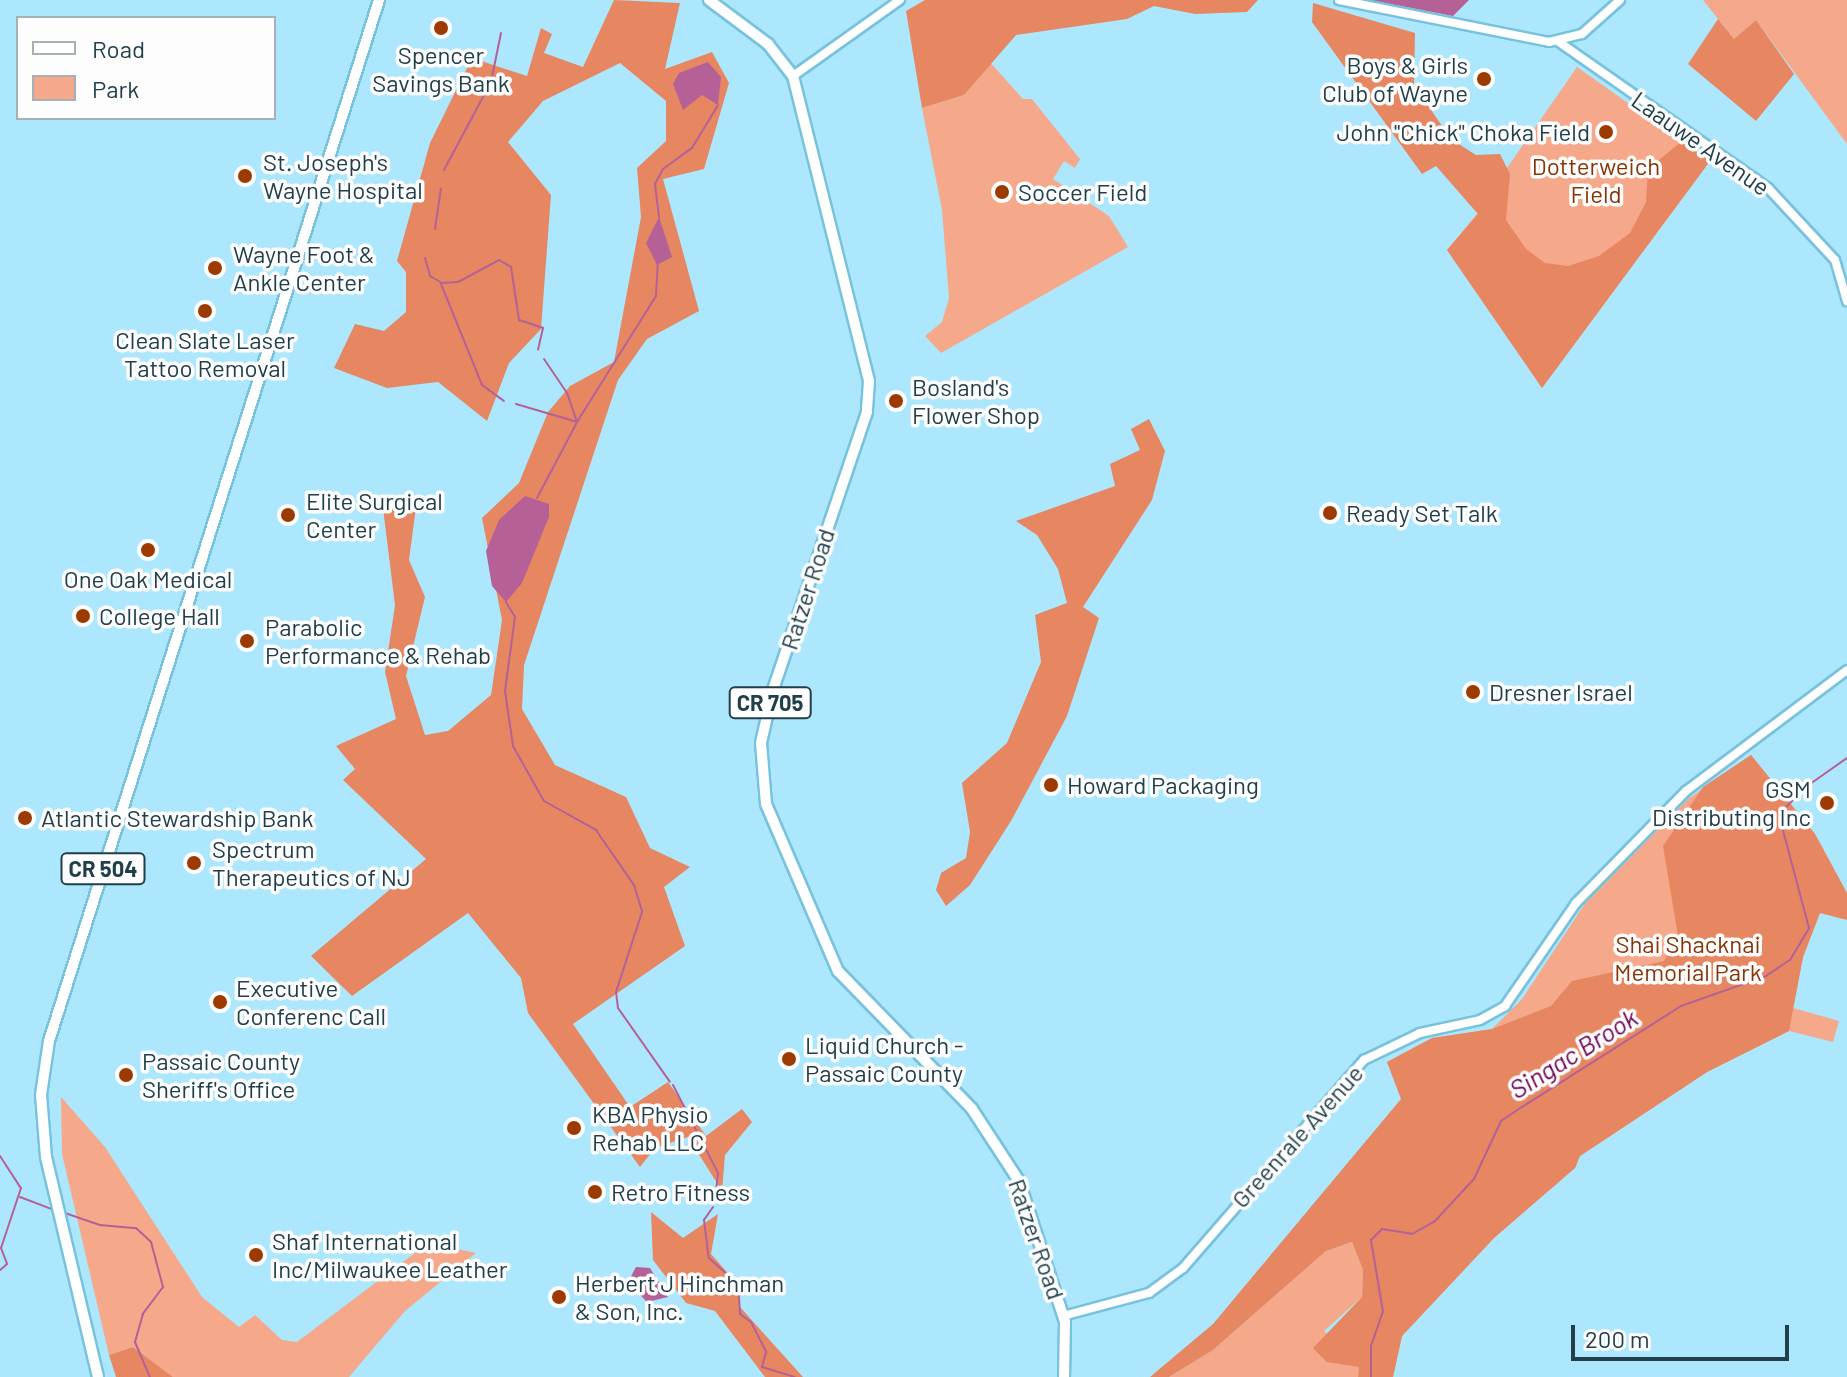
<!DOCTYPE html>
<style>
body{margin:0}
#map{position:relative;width:1847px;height:1377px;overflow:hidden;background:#ace7fd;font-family:Barlow,sans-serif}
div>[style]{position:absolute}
.green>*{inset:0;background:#f5a88a}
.forest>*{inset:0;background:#e68761}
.water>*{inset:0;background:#b56197}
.stream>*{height:2px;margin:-1px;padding:0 1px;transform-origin:1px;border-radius:1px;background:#b56197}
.roads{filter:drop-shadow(2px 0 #77c2dd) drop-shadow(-2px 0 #77c2dd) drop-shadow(0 2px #77c2dd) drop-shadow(0 -2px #77c2dd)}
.tertiary>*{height:8px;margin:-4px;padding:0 4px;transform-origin:4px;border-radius:4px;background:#fff}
.primary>*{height:10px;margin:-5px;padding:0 5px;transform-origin:5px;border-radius:5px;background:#fff}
.dots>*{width:22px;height:22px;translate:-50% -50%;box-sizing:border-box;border:4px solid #fdfdfd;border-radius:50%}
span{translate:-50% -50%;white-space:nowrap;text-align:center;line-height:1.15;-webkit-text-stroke:7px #fdfdfd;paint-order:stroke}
.shield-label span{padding:2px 6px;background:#fdfdfd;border:2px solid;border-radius:6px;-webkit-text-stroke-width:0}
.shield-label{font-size:22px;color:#203f4a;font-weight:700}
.poi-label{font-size:24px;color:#203f4a}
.right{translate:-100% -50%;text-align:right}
.left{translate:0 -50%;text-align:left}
.street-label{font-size:24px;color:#203f4a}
.park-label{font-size:24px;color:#873305}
.water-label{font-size:26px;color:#700054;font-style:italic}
.legend{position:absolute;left:16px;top:16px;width:260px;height:104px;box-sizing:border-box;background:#fdfdfd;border:2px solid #a5b1b5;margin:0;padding:10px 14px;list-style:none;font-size:24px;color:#203f4a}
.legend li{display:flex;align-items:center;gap:16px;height:40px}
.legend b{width:40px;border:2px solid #a5b1b5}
.scale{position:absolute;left:1571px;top:1325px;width:218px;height:36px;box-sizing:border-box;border:4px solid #203f4a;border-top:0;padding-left:10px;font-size:24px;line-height:28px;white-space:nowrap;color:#203f4a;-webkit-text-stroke:6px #fdfdfd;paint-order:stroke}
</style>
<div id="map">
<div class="green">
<div style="clip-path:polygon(1703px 0,1847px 0,1847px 144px,1756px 20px,1734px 39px)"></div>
<div style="clip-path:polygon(989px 61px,1023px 99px,1032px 99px,1080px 159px,1075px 168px,1064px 161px,1053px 179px,1109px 216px,1128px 247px,941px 353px,925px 336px,942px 322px,949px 298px,942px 210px,922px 108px,964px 95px)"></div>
<div style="clip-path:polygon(1577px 67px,1710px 161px,1542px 388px,1447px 250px,1510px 174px,1507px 168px)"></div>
<div style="clip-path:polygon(1751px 755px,1815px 834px,1846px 892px,1820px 913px,1803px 957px,1793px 1008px,1839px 1021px,1833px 1042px,1789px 1031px,1707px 1072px,1580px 1156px,1575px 1168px,1494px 1238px,1402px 1336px,1393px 1377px,1169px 1377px,1213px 1350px,1326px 1251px,1352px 1242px,1363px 1270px,1362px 1297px,1324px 1331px,1359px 1367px,1402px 1098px,1387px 1062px,1432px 1038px,1492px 1029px,1522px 999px,1586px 902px,1688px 799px)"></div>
<div style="clip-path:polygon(61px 1097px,105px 1147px,202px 1297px,239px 1327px,255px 1315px,282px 1340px,297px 1342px,428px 1243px,476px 1253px,405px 1311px,349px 1377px,173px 1377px,133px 1347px,109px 1355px,62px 1154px)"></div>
</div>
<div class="forest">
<div style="clip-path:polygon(614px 0,680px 3px,665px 69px,712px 52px,729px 83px,704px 169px,663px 179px,699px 311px,647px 339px,618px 380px,524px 665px,522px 709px,555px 765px,626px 797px,650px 848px,690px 867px,664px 887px,685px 946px,573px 1024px,630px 1107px,668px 1082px,706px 1136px,742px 1109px,752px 1122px,725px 1155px,722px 1191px,688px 1137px,655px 1148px,640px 1167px,528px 1013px,521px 978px,468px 913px,352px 996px,311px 956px,426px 859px,343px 780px,355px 769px,336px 746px,396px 719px,385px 672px,395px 605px,382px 500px,416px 507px,409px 560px,425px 597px,406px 676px,425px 735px,448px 731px,491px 695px,502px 620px,482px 518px,519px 483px,548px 412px,570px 386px,614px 362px,641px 217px,637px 168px,666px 141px,666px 101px,620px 63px,543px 101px,508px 142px,551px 195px,541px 329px,509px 363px,487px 421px,438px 382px,387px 388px,334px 368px,355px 324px,384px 331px,406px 312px,406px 272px,397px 261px,430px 143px,472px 58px,527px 76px,541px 28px,552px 34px,544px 53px,583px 67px)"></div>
<div style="clip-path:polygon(925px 0,1258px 0,1247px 12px,1195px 14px,1154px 6px,1127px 19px,1016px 35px,964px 95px,922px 108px,906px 11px)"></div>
<div style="clip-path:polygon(1313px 3px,1415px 33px,1414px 85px,1451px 139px,1476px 155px,1500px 154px,1510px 174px,1506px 220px,1526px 249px,1545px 263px,1568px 266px,1599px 256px,1630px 233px,1646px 202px,1648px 169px,1681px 142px,1710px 161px,1542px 388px,1447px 250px,1478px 214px,1436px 166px,1422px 174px,1312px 22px)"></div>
<div style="clip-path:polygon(1718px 19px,1734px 39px,1756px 20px,1794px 74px,1756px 121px,1688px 64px)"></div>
<div style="clip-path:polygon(1149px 419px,1165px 451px,1152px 500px,1083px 607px,1099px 618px,1067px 716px,1011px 821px,970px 885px,946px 906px,936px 890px,941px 873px,966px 858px,970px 832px,962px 783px,1007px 743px,1041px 662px,1035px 615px,1067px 603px,1058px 569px,1037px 535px,1016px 521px,1115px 486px,1110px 464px,1140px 450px,1131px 429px)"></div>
<div style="clip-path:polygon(1751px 755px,1815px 834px,1847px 893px,1847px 920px,1820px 913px,1803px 957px,1789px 1031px,1707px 1072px,1580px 1156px,1575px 1168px,1494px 1238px,1402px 1336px,1393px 1377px,1358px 1377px,1359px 1367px,1327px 1362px,1313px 1348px,1362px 1297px,1363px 1270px,1352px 1242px,1326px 1251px,1213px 1350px,1169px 1377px,1150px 1377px,1213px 1324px,1401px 1099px,1387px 1062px,1432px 1038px,1492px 1029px,1551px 1006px,1572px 981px,1664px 961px,1678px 936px,1663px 846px,1703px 787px)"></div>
<div style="clip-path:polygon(651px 1212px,683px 1238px,718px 1214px,711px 1254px,739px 1286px,740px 1307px,803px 1377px,765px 1377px,715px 1311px,686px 1303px,653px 1260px)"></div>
<div style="clip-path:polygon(133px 1347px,173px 1377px,116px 1377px,109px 1355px)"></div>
</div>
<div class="water">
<div style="clip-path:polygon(1369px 0,1469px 0,1453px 16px)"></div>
<div style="clip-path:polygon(708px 62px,721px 77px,718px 105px,702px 95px,683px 110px,673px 84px,679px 73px)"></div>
<div style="clip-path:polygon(659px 217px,672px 257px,657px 265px,646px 243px)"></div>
<div style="clip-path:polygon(525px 496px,549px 504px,549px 517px,522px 583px,506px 602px,492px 586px,486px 551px,499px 520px)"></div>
<div style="clip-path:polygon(636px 1267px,650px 1268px,668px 1297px,647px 1302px,628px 1282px)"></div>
</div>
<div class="stream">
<div style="left:444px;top:170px;width:100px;rotate:-61.9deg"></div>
<div style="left:491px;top:82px;width:50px;rotate:-78.5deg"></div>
<div style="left:659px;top:217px;width:33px;rotate:-97deg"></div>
<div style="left:655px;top:184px;width:17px;rotate:-62deg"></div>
<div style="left:663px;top:169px;width:36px;rotate:-36deg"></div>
<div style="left:692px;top:148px;width:50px;rotate:-58.8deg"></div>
<div style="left:435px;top:229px;width:41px;rotate:-81.7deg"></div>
<div style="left:425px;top:258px;width:19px;rotate:74deg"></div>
<div style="left:430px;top:276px;width:14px;rotate:30deg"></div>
<div style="left:442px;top:283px;width:16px;rotate:-4deg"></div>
<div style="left:458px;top:282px;width:47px;rotate:-28.2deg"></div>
<div style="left:499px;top:260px;width:14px;rotate:30deg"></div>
<div style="left:511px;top:267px;width:54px;rotate:81.4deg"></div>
<div style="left:519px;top:320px;width:25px;rotate:18deg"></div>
<div style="left:543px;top:328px;width:22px;rotate:103deg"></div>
<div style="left:441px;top:284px;width:109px;rotate:67.9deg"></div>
<div style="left:482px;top:385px;width:27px;rotate:36deg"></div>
<div style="left:516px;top:404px;width:64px;rotate:16.4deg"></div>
<div style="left:577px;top:422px;width:149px;rotate:-57.9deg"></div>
<div style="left:656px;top:296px;width:33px;rotate:-87deg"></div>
<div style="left:537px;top:498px;width:86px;rotate:-62.2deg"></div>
<div style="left:577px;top:422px;width:31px;rotate:-109deg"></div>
<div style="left:567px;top:393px;width:41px;rotate:-124.1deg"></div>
<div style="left:506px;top:602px;width:17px;rotate:59deg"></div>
<div style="left:515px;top:617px;width:75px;rotate:97.7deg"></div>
<div style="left:505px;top:691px;width:56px;rotate:81.7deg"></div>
<div style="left:513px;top:746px;width:63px;rotate:60.6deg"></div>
<div style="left:544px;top:801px;width:60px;rotate:29.1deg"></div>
<div style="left:596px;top:830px;width:67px;rotate:55.4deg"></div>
<div style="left:634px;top:885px;width:28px;rotate:73deg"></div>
<div style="left:642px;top:912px;width:84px;rotate:108deg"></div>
<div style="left:616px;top:992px;width:16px;rotate:83deg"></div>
<div style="left:618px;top:1008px;width:90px;rotate:54.9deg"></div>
<div style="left:673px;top:1085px;width:99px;rotate:62.9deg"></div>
<div style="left:718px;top:1173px;width:20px;rotate:96deg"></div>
<div style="left:0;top:1156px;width:38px;rotate:57deg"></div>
<div style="left:21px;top:1188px;width:63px;rotate:108.4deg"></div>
<div style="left:1px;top:1248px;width:17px;rotate:69deg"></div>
<div style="left:7px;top:1264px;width:9px;rotate:139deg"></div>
<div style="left:20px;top:1197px;width:34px;rotate:21deg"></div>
<div style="left:713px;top:1207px;width:16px;rotate:125deg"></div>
<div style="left:704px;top:1220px;width:38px;rotate:83deg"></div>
<div style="left:709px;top:1258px;width:39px;rotate:42deg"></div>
<div style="left:738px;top:1284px;width:30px;rotate:86deg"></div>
<div style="left:740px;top:1314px;width:14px;rotate:36deg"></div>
<div style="left:751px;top:1322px;width:34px;rotate:63deg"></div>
<div style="left:766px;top:1352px;width:16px;rotate:105deg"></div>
<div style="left:762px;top:1367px;width:34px;rotate:17deg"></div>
<div style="left:62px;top:1212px;width:40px;rotate:18.9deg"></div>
<div style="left:100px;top:1225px;width:36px;rotate:5deg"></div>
<div style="left:136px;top:1228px;width:21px;rotate:43deg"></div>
<div style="left:151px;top:1242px;width:47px;rotate:75.1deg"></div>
<div style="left:163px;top:1287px;width:34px;rotate:127deg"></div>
<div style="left:143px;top:1314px;width:29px;rotate:106deg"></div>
<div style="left:135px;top:1342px;width:38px;rotate:67deg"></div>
<div style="left:1371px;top:1377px;width:31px;rotate:-90deg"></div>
<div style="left:1371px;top:1346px;width:36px;rotate:-71deg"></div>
<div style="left:1383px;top:1312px;width:73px;rotate:-99.5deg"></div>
<div style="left:1371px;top:1240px;width:16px;rotate:-45deg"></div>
<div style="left:1382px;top:1229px;width:30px;rotate:9deg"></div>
<div style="left:1412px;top:1234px;width:25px;rotate:-29deg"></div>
<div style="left:1434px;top:1222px;width:59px;rotate:-47.1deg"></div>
<div style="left:1474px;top:1179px;width:64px;rotate:-65deg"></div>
<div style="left:1501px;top:1121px;width:25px;rotate:-34deg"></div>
<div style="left:1522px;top:1107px;width:188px;rotate:-32.4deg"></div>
<div style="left:1681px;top:1006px;width:90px;rotate:-19.4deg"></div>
<div style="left:1766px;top:976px;width:29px;rotate:-34deg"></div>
<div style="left:1790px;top:960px;width:37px;rotate:-59deg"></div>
<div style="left:1809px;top:928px;width:117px;rotate:-104.9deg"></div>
<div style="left:1779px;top:815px;width:35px;rotate:-47deg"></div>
<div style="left:1803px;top:789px;width:54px;rotate:-35.2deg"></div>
</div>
<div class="roads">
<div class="tertiary">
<div style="left:1339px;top:0;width:214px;rotate:11.3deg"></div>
<div style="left:1549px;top:42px;width:34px;rotate:-14deg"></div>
<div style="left:1582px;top:34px;width:51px;rotate:-41.8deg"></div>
<div style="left:1559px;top:42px;width:255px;rotate:34.9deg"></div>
<div style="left:1768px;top:188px;width:98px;rotate:47.1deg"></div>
<div style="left:1835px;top:260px;width:43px;rotate:73.7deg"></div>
<div style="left:793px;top:76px;width:131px;rotate:-35.4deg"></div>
<div style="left:1063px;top:1316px;width:89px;rotate:-15deg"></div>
<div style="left:1149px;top:1293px;width:42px;rotate:-36.3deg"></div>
<div style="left:1183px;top:1268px;width:276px;rotate:-49deg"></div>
<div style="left:1364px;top:1060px;width:62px;rotate:-25.7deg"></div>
<div style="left:1420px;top:1033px;width:61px;rotate:-12.2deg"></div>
<div style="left:1480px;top:1020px;width:29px;rotate:-29deg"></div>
<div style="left:1505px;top:1006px;width:125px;rotate:-55.4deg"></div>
<div style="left:1576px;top:903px;width:157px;rotate:-45.5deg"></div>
<div style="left:1686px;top:791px;width:201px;rotate:-36.9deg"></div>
</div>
<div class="primary">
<div style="left:709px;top:0;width:74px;rotate:36.7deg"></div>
<div style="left:768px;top:44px;width:41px;rotate:52deg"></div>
<div style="left:793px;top:76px;width:314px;rotate:76deg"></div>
<div style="left:869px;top:381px;width:31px;rotate:94deg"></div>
<div style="left:867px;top:412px;width:293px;rotate:108.7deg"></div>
<div style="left:773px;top:690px;width:54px;rotate:102.8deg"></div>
<div style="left:761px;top:743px;width:61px;rotate:85.3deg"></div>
<div style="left:766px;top:804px;width:182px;rotate:66.7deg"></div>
<div style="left:838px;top:971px;width:192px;rotate:45.8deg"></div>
<div style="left:972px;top:1109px;width:86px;rotate:56.9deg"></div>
<div style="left:1019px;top:1181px;width:148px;rotate:71.9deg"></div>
<div style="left:1065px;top:1322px;width:55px;rotate:91deg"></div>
<div style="left:98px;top:1377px;width:226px;rotate:-103.3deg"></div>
<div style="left:46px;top:1157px;width:62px;rotate:-94.6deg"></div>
<div style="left:41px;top:1095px;width:55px;rotate:-81.6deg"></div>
<div style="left:49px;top:1041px;width:1092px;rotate:-72.41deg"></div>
</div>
</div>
<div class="dots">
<div style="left:441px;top:28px;background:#9d3a00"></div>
<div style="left:1484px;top:79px;background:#9d3a00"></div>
<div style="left:1606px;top:132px;background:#9d3a00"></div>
<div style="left:245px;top:176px;background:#9d3a00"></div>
<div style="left:1002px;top:192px;background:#9d3a00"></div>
<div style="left:215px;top:268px;background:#9d3a00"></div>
<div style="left:205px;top:311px;background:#9d3a00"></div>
<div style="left:896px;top:401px;background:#9d3a00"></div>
<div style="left:1330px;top:513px;background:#9d3a00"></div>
<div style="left:288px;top:515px;background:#9d3a00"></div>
<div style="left:148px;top:550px;background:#9d3a00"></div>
<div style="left:83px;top:616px;background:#9d3a00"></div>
<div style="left:247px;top:641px;background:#9d3a00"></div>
<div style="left:1473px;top:692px;background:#9d3a00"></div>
<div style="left:1051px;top:785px;background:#9d3a00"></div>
<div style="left:1827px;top:803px;background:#9d3a00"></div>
<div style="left:25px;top:818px;background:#9d3a00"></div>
<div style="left:194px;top:863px;background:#9d3a00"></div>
<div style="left:220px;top:1002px;background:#9d3a00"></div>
<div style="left:789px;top:1059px;background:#9d3a00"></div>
<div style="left:126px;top:1075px;background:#9d3a00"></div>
<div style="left:574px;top:1128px;background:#9d3a00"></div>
<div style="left:595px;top:1192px;background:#9d3a00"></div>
<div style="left:256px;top:1255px;background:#9d3a00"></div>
<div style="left:559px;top:1297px;background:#9d3a00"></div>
</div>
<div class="shield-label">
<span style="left:770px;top:703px">CR 705</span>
<span style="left:103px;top:869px">CR 504</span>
</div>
<div class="poi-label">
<span style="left:441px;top:69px">Spencer<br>Savings Bank</span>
<span class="right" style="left:1468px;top:79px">Boys &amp; Girls<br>Club of Wayne</span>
<span class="right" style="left:1590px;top:132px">John "Chick" Choka Field</span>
<span class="left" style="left:263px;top:176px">St. Joseph's<br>Wayne Hospital</span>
<span class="left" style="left:1018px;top:192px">Soccer Field</span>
<span class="left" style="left:233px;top:268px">Wayne Foot &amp;<br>Ankle Center</span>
<span style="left:205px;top:354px">Clean Slate Laser<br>Tattoo Removal</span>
<span class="left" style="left:912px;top:401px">Bosland's<br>Flower Shop</span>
<span class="left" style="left:306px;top:515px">Elite Surgical<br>Center</span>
<span class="left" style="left:1346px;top:513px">Ready Set Talk</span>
<span style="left:148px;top:579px">One Oak Medical</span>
<span class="left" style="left:99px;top:616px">College Hall</span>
<span class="left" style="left:265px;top:641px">Parabolic<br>Performance &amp; Rehab</span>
<span class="left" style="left:1489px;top:692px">Dresner Israel</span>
<span class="left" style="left:1067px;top:785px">Howard Packaging</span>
<span class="right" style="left:1811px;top:803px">GSM<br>Distributing Inc</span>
<span class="left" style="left:41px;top:818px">Atlantic Stewardship Bank</span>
<span class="left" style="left:212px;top:863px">Spectrum<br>Therapeutics of NJ</span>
<span class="left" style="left:236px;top:1002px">Executive<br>Conferenc Call</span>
<span class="left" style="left:805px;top:1059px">Liquid Church -<br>Passaic County</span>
<span class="left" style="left:142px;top:1075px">Passaic County<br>Sheriff's Office</span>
<span class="left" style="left:592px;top:1128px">KBA Physio<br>Rehab LLC</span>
<span class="left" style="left:611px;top:1192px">Retro Fitness</span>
<span class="left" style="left:272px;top:1255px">Shaf International<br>Inc/Milwaukee Leather</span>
<span class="left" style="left:575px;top:1297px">Herbert J Hinchman<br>&amp; Son, Inc.</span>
</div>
<div class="street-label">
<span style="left:1701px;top:143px;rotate:35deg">Laauwe Avenue</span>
<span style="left:807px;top:589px;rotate:-72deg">Ratzer Road</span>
<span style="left:1297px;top:1136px;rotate:-48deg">Greenrale Avenue</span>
<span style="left:1037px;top:1239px;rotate:71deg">Ratzer Road</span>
</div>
<div class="park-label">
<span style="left:1596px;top:180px">Dotterweich<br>Field</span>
<span style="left:1688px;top:958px">Shai Shacknai<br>Memorial Park</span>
</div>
<div class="water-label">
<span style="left:1573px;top:1053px;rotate:-32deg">Singac Brook</span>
</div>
<ul class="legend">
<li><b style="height:10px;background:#fff"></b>Road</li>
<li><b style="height:22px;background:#f5a88a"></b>Park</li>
</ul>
<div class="scale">200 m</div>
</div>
